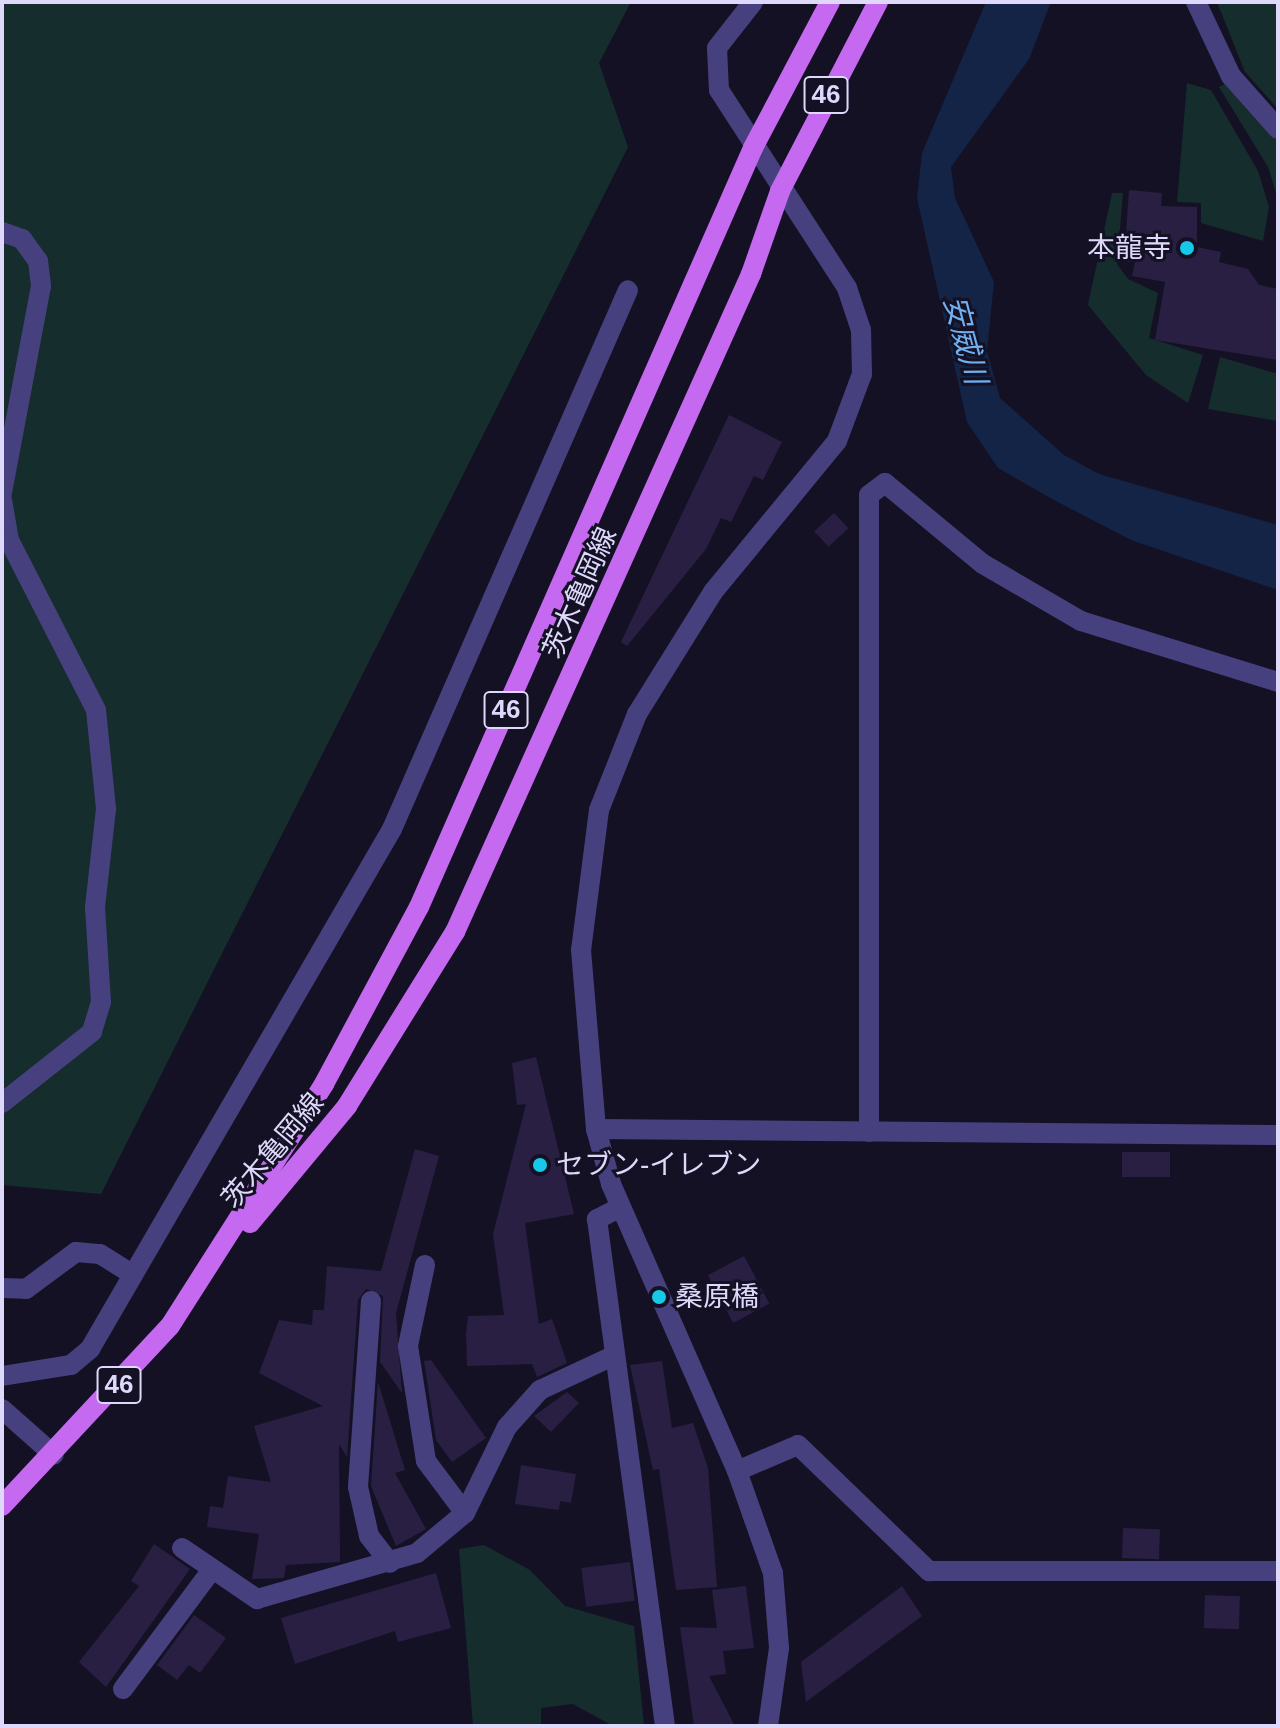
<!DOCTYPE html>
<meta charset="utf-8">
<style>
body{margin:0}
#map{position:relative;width:1280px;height:1728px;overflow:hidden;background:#151124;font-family:Helvetica,"Noto Sans JP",sans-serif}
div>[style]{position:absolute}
.green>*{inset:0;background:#152d2d}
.water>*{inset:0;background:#132446}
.building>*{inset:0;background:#281f43;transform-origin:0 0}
.minor>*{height:20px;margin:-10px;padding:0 10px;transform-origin:10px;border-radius:10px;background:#46417e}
.tertiary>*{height:20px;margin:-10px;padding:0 10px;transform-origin:10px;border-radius:10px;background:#46417e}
.primary>*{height:20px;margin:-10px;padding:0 10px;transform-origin:10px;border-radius:10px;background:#c56af0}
.dots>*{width:22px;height:22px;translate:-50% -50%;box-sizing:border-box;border:4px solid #151124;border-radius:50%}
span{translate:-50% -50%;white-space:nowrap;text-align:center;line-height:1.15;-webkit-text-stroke:6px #151124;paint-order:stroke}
.shield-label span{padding:2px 6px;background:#151124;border:2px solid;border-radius:6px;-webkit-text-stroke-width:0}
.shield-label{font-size:26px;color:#ded8fb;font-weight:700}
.poi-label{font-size:28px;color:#ded8fb}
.right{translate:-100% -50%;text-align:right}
.left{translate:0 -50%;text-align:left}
.street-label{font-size:28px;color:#ded8fb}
.water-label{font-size:30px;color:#70aff1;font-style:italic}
.frame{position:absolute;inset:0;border:4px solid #ded8fb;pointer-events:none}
</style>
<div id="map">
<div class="green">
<div style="clip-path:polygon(2px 2px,631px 2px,599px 63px,628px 147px,101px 1194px,2px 1185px)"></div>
<div style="clip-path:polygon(1217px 2px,1278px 2px,1278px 109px,1245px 72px)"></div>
<div style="clip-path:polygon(1187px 83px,1211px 90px,1258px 171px,1269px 207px,1263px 241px,1201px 223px,1201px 203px,1177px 202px)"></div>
<div style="clip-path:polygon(1225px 84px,1278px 142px,1278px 199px,1268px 167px,1219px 87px)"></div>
<div style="clip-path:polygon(1112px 193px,1123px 193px,1117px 264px,1128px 279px,1158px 293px,1149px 338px,1203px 355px,1188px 403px,1146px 375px,1088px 305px)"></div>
<div style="clip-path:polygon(1220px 357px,1278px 374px,1278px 421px,1208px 409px)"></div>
<div style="clip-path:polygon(484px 1545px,530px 1570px,565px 1606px,634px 1626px,644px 1726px,613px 1726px,573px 1704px,541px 1708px,541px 1726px,473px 1726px,459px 1549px)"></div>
</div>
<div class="water">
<div style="clip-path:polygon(986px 2px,1051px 2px,1029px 59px,951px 167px,955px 198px,994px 282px,987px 351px,1000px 398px,1064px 455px,1099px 474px,1278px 525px,1278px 590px,1131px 540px,1052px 499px,998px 468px,967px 422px,917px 198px,922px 153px)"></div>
</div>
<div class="building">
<div style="clip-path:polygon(1129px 190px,1162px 193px,1161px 206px,1197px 207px,1197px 247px,1221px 252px,1219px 262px,1248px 269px,1259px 285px,1278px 289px,1278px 360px,1155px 340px,1165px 282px,1132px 276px,1135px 262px,1124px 262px)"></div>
<div style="clip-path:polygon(729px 415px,782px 442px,763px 480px,754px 476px,731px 522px,721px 518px,706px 549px,627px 646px,621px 642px)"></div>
<div style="left:834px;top:513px;width:21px;height:27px;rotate:47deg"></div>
<div style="clip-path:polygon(536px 1057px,574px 1214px,525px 1223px,539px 1324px,552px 1319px,567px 1363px,537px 1377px,532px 1364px,467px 1366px,466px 1334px,468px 1316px,504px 1315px,493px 1234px,526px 1104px,517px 1105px,512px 1063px)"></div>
<div style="clip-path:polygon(415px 1149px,439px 1156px,396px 1313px,402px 1393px,380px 1362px,383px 1296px,366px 1289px,358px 1300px,347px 1457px,339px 1444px,340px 1562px,286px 1565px,284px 1578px,252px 1579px,259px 1534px,207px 1527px,210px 1506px,223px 1508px,228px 1476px,271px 1482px,254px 1426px,323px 1406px,259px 1373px,279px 1320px,312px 1325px,313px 1310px,324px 1310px,327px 1266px,381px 1271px)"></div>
<div style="left:1122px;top:1152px;width:48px;height:25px"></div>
<div style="left:744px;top:1256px;width:54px;height:41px;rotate:62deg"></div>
<div style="clip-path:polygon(431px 1360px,486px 1438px,452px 1462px,436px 1440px,424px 1361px)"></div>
<div style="clip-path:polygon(662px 1361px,672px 1428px,693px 1423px,708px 1468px,717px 1587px,676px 1590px,659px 1469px,653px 1470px,630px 1365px)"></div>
<div style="clip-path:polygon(378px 1382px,405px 1470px,395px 1473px,426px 1529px,396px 1546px,371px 1486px)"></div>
<div style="clip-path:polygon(567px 1392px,579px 1403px,551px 1432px,534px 1416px)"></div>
<div style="clip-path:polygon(521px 1465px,576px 1474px,571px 1503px,560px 1501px,559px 1510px,515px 1504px)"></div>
<div style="left:1123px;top:1528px;width:37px;height:30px;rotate:2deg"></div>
<div style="clip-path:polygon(154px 1544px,190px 1569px,106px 1687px,79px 1662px,139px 1586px,131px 1581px)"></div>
<div style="left:630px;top:1562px;width:39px;height:49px;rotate:83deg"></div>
<div style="clip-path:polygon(436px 1573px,451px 1628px,398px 1642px,395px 1631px,295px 1664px,281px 1618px)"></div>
<div style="clip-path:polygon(746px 1586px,754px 1648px,723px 1651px,726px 1674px,709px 1676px,735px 1726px,694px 1726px,680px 1627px,717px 1628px,712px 1590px)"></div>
<div style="clip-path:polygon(902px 1586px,922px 1616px,806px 1702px,801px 1662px)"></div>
<div style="left:1205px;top:1595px;width:35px;height:33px;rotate:2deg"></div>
<div style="clip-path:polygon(194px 1615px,226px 1638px,200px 1673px,189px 1665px,177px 1680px,157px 1665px)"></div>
</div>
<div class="minor">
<div style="left:1196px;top:2px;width:82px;rotate:64.7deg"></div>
<div style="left:1231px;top:76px;width:71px;rotate:48.4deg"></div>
<div style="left:2px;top:232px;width:21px;rotate:19deg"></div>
<div style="left:22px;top:239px;width:27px;rotate:54deg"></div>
<div style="left:38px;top:261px;width:25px;rotate:83deg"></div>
<div style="left:41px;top:286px;width:211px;rotate:100.7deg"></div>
<div style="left:2px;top:500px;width:41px;rotate:80.1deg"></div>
<div style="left:9px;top:540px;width:191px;rotate:62.9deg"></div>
<div style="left:96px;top:710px;width:100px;rotate:84.2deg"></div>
<div style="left:106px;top:809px;width:99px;rotate:96.4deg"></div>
<div style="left:95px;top:907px;width:95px;rotate:86.4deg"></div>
<div style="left:101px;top:1002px;width:31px;rotate:107deg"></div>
<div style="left:92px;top:1032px;width:115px;rotate:141.7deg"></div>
<div style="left:596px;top:1129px;width:682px;rotate:0.5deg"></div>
<div style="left:869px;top:1132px;width:637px;rotate:-90deg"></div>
<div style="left:869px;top:495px;width:20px;rotate:-37deg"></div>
<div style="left:885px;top:483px;width:127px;rotate:39.6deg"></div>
<div style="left:983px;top:564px;width:113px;rotate:30.2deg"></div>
<div style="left:1081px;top:621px;width:206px;rotate:17.2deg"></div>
<div style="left:619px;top:1208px;width:25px;rotate:153deg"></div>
<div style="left:597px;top:1219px;width:512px;rotate:82.36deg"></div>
<div style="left:425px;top:1265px;width:83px;rotate:101.9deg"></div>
<div style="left:408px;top:1346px;width:116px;rotate:81.1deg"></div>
<div style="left:426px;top:1461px;width:65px;rotate:53.1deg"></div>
<div style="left:2px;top:1288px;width:24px;rotate:2deg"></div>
<div style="left:26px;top:1289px;width:62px;rotate:-36.5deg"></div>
<div style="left:76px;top:1252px;width:24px;rotate:5deg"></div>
<div style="left:100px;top:1254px;width:39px;rotate:32deg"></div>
<div style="left:371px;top:1301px;width:186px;rotate:94deg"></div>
<div style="left:358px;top:1487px;width:50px;rotate:77.3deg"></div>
<div style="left:369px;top:1536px;width:34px;rotate:52deg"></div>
<div style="left:2px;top:1376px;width:70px;rotate:-9.1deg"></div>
<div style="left:71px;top:1365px;width:25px;rotate:-40deg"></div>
<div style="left:90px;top:1349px;width:601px;rotate:-59.85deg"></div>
<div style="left:392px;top:829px;width:588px;rotate:-66.35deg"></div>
<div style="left:2px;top:1409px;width:69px;rotate:41.5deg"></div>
<div style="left:737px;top:1471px;width:66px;rotate:-23.1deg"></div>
<div style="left:798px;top:1445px;width:182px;rotate:43.9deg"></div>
<div style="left:929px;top:1571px;width:349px"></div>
<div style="left:182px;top:1548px;width:91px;rotate:34.2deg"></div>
<div style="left:257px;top:1599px;width:166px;rotate:-16deg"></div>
<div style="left:417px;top:1553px;width:62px;rotate:-39.8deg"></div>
<div style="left:465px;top:1513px;width:96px;rotate:-64deg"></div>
<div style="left:507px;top:1427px;width:50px;rotate:-48.3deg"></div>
<div style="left:540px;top:1390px;width:81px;rotate:-25deg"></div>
<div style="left:123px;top:1689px;width:147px;rotate:-53.3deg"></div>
</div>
<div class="tertiary">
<div style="left:753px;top:2px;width:58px;rotate:128deg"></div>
<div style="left:717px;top:48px;width:42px;rotate:87.3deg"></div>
<div style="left:719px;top:90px;width:236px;rotate:57.1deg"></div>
<div style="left:847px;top:288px;width:44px;rotate:71.6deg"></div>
<div style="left:861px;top:330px;width:44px;rotate:88.7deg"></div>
<div style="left:862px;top:374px;width:72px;rotate:110.5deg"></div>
<div style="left:837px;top:441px;width:195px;rotate:129.4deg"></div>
<div style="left:713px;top:592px;width:144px;rotate:121.9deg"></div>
<div style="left:637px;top:714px;width:103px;rotate:111.6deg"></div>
<div style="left:599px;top:810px;width:141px;rotate:97.3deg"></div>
<div style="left:581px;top:950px;width:180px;rotate:85.2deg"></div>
<div style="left:596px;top:1129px;width:57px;rotate:74.7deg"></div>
<div style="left:611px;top:1184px;width:313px;rotate:66.3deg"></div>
<div style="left:737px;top:1471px;width:108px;rotate:70.6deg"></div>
<div style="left:773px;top:1573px;width:75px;rotate:85.4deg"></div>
<div style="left:779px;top:1648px;width:79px;rotate:98deg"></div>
</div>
<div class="primary">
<div style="left:250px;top:1223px;width:152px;rotate:-50.3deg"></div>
<div style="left:347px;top:1106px;width:205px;rotate:-58.2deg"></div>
<div style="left:455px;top:932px;width:722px;rotate:-65.78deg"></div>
<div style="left:751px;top:274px;width:88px;rotate:-70.7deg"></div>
<div style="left:780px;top:191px;width:213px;rotate:-62.6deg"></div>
<div style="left:2px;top:1506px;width:246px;rotate:-47deg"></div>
<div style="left:170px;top:1326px;width:287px;rotate:-57.5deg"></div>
<div style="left:324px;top:1084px;width:201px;rotate:-61.8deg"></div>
<div style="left:419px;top:907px;width:829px;rotate:-66.25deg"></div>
<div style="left:753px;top:148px;width:165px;rotate:-62.2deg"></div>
</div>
<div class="dots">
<div style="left:1187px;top:248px;background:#17c9e8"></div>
<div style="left:540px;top:1165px;background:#17c9e8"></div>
<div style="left:659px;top:1297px;background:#17c9e8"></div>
</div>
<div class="shield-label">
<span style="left:826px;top:95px">46</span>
<span style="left:506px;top:710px">46</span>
<span style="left:119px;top:1385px">46</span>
</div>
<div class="poi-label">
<span class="right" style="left:1171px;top:248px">本龍寺</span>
<span class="left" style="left:556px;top:1165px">セブン-イレブン</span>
<span class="left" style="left:675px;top:1297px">桑原橋</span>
</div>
<div class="street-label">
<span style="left:580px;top:593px;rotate:-66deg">茨木亀岡線</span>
<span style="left:273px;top:1151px;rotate:-50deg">茨木亀岡線</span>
</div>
<div class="water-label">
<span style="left:965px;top:340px;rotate:75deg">安威川</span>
</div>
<div class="frame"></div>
</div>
